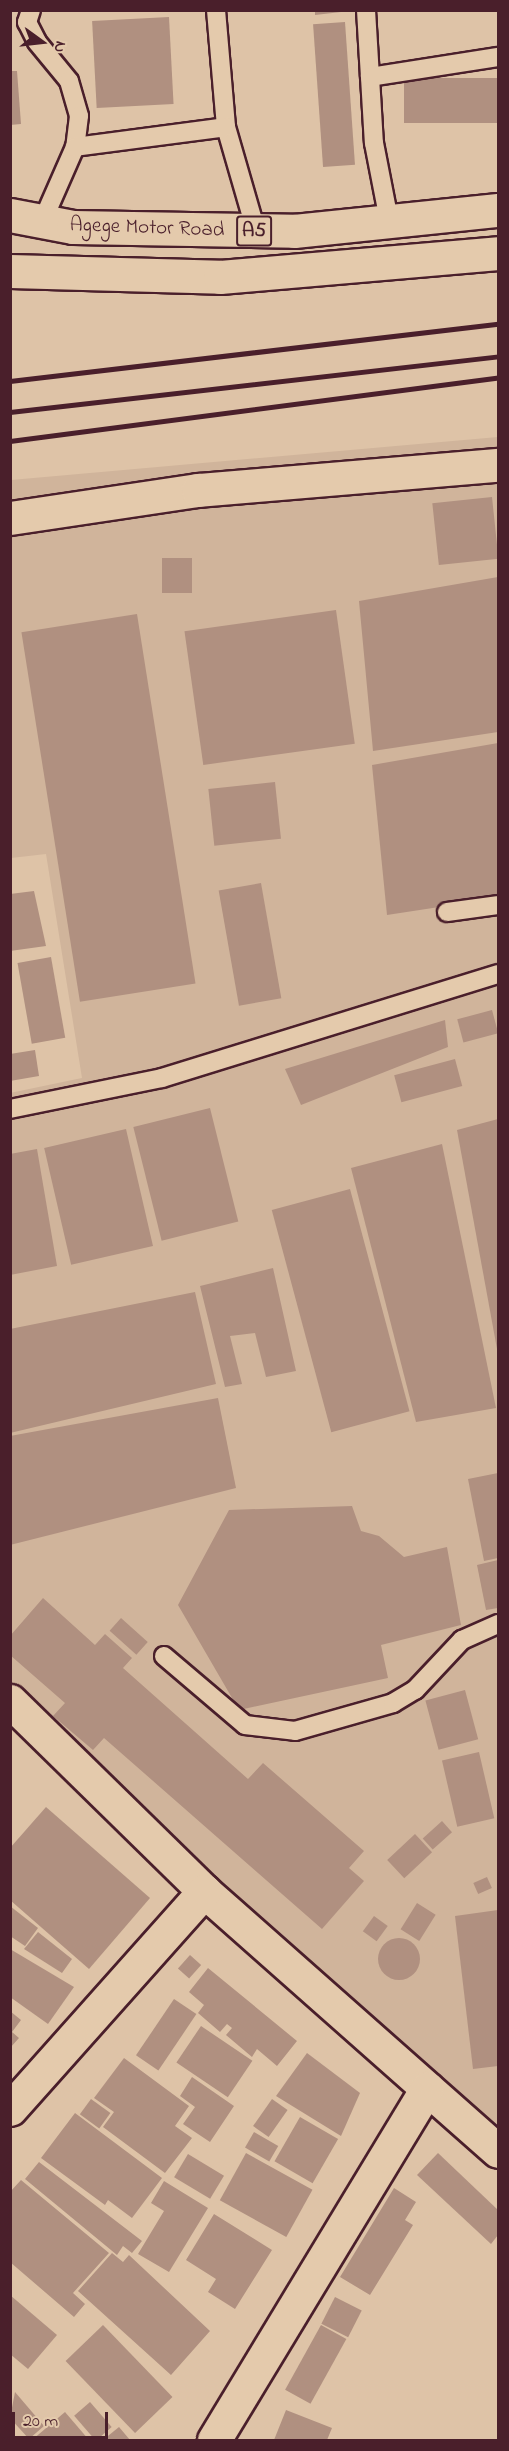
<!DOCTYPE html>
<style>
body{margin:0}
#map{position:relative;width:509px;height:2451px;overflow:hidden;background:#dec3a7;font-family:"Indie Flower",sans-serif}
div>[style]{position:absolute}
.built>*{inset:0;background:#d0b49b}
.building>*{inset:0;background:#b09080;transform-origin:0 0}
.round{border-radius:50%}
.roads{filter:drop-shadow(2px 0 #4a1f2b) drop-shadow(-2px 0 #4a1f2b) drop-shadow(0 2px #4a1f2b) drop-shadow(0 -2px #4a1f2b)}
.lane>*{height:18px;margin:-9px;padding:0 9px;transform-origin:9px;border-radius:9px;background:#e4caac}
.street>*{height:33px;margin:-16.5px;padding:0 16.5px;transform-origin:16.5px;border-radius:16.5px;background:#e4caac}
.highway>*{height:33px;margin:-16.5px;padding:0 16.5px;transform-origin:16.5px;border-radius:16.5px;background:#e4caac}
.rail>*{height:4.5px;margin:-2.25px;padding:0 2.25px;transform-origin:2.25px;border-radius:2.25px;background:#4a1f2b}
span{translate:-50% -50%;white-space:nowrap;text-align:center;line-height:1.15;-webkit-text-stroke:4.5px #e4caac;paint-order:stroke}
.shield-label span{padding:2px 4px;background:#e4caac;border:2px solid;border-radius:4px;-webkit-text-stroke-width:0}
.shield-label{font-size:20px;color:#4a1f2b;font-weight:700}
.street-label{font-size:21px;color:#4a1f2b}
.frame{position:absolute;inset:0;border:12px solid #4a1f2b;pointer-events:none}
.north{position:absolute;left:12px;top:12px;width:60px;height:60px;-webkit-text-stroke:4px #e4caac;paint-order:stroke;rotate:105deg;font-size:16px;font-weight:700;line-height:24px;text-align:center;color:#4a1f2b}
.north::after{content:'';display:block;margin:auto;width:21px;height:27px;background:#4a1f2b;clip-path:polygon(50% 0,100% 100%,50% 72%,0 100%)}
.scale{position:absolute;left:12px;top:2412px;width:96px;height:27px;box-sizing:border-box;border:3px solid #4a1f2b;border-top:0;padding-left:8px;font-size:18px;line-height:21px;white-space:nowrap;color:#4a1f2b;-webkit-text-stroke:4px #e4caac;paint-order:stroke}
</style>
<div id="map">
<div class="built">
<div style="clip-path:polygon(498px 437px,498px 2152px,11px 1695px,10px 1093px,82px 1078px,46px 854px,11px 858px,11px 480px)"></div>
</div>
<div class="building">
<div style="clip-path:polygon(315px 10px,341px 10px,341px 12px,315px 15px)"></div>
<div style="left:169px;top:17px;width:87px;height:77px;rotate:87deg"></div>
<div style="left:345px;top:22px;width:143px;height:32px;rotate:86deg"></div>
<div style="clip-path:polygon(10px 71px,17px 71px,21px 124px,10px 125px)"></div>
<div style="left:498px;top:78px;width:45px;height:94px;rotate:90deg"></div>
<div style="left:492px;top:497px;width:62px;height:60px;rotate:84deg"></div>
<div style="left:162px;top:558px;width:30px;height:35px"></div>
<div style="clip-path:polygon(498px 577px,498px 732px,373px 751px,359px 601px)"></div>
<div style="left:336px;top:610px;width:135px;height:153px;rotate:82deg"></div>
<div style="left:137px;top:614px;width:374px;height:117px;rotate:81deg"></div>
<div style="clip-path:polygon(498px 743px,498px 898px,387px 915px,372px 765px)"></div>
<div style="left:275px;top:782px;width:57px;height:67px;rotate:84deg"></div>
<div style="left:261px;top:883px;width:117px;height:43px;rotate:80deg"></div>
<div style="clip-path:polygon(34px 891px,46px 946px,10px 951px,10px 894px)"></div>
<div style="left:51px;top:957px;width:82px;height:34px;rotate:80deg"></div>
<div style="left:492px;top:1010px;width:24px;height:36px;rotate:75deg"></div>
<div style="clip-path:polygon(445px 1020px,448px 1047px,301px 1105px,285px 1069px)"></div>
<div style="clip-path:polygon(35px 1050px,39px 1076px,10px 1081px,10px 1054px)"></div>
<div style="left:455px;top:1059px;width:28px;height:63px;rotate:75deg"></div>
<div style="left:210px;top:1108px;width:117px;height:79px;rotate:76deg"></div>
<div style="clip-path:polygon(498px 1119px,498px 1349px,497px 1349px,457px 1130px)"></div>
<div style="left:126px;top:1129px;width:120px;height:84px;rotate:77deg"></div>
<div style="clip-path:polygon(442px 1144px,496px 1408px,416px 1422px,351px 1168px)"></div>
<div style="clip-path:polygon(37px 1149px,57px 1266px,10px 1275px,10px 1154px)"></div>
<div style="left:350px;top:1189px;width:230px;height:81px;rotate:75deg"></div>
<div style="clip-path:polygon(273px 1268px,296px 1371px,266px 1377px,255px 1333px,230px 1336px,242px 1384px,225px 1387px,200px 1286px)"></div>
<div style="clip-path:polygon(195px 1292px,216px 1384px,10px 1433px,10px 1329px)"></div>
<div style="clip-path:polygon(218px 1398px,236px 1488px,10px 1545px,10px 1436px)"></div>
<div style="clip-path:polygon(498px 1473px,498px 1558px,484px 1561px,468px 1479px)"></div>
<div style="clip-path:polygon(352px 1506px,361px 1531px,379px 1536px,404px 1557px,447px 1547px,461px 1625px,381px 1645px,388px 1678px,239px 1710px,178px 1605px,229px 1510px)"></div>
<div style="clip-path:polygon(498px 1560px,498px 1608px,486px 1610px,477px 1565px)"></div>
<div style="clip-path:polygon(43px 1598px,95px 1645px,105px 1634px,132px 1658px,123px 1668px,248px 1779px,263px 1763px,364px 1851px,349px 1868px,364px 1881px,322px 1929px,104px 1738px,93px 1750px,53px 1716px,65px 1703px,10px 1655px,10px 1636px)"></div>
<div style="left:121px;top:1618px;width:36px;height:17px;rotate:42deg"></div>
<div style="left:465px;top:1690px;width:51px;height:41px;rotate:75deg"></div>
<div style="left:479px;top:1752px;width:68px;height:38px;rotate:77deg"></div>
<div style="clip-path:polygon(46px 1807px,150px 1898px,89px 1969px,10px 1900px,10px 1848px)"></div>
<div style="left:442px;top:1821px;width:15px;height:26px;rotate:48deg"></div>
<div style="left:415px;top:1834px;width:25px;height:38px;rotate:47deg"></div>
<div style="left:487px;top:1877px;width:12px;height:15px;rotate:66deg"></div>
<div style="left:417px;top:1903px;width:22px;height:31px;rotate:32deg"></div>
<div style="clip-path:polygon(10px 1906px,38px 1928px,25px 1946px,10px 1936px)"></div>
<div style="clip-path:polygon(498px 1910px,498px 2066px,473px 2069px,455px 1916px)"></div>
<div style="left:374px;top:1916px;width:17px;height:19px;rotate:36deg"></div>
<div style="clip-path:polygon(38px 1932px,72px 1959px,62px 1973px,24px 1949px)"></div>
<div class="round" style="left:378px;top:1938px;width:42px;height:42px"></div>
<div style="clip-path:polygon(10px 1949px,74px 1987px,48px 2024px,10px 1997px)"></div>
<div style="left:190px;top:1955px;width:15px;height:18px;rotate:42deg"></div>
<div style="clip-path:polygon(208px 1968px,297px 2041px,277px 2066px,257px 2049px,252px 2057px,226px 2035px,232px 2028px,227px 2024px,220px 2032px,198px 2013px,204px 2005px,189px 1992px)"></div>
<div style="left:174px;top:1999px;width:27px;height:68px;rotate:34deg"></div>
<div style="clip-path:polygon(10px 2011px,21px 2020px,12px 2032px,19px 2038px,10px 2048px)"></div>
<div style="left:201px;top:2026px;width:62px;height:44px;rotate:34deg"></div>
<div style="clip-path:polygon(307px 2053px,360px 2093px,341px 2136px,276px 2096px)"></div>
<div style="clip-path:polygon(124px 2058px,189px 2106px,175px 2126px,192px 2138px,165px 2173px,103px 2127px,114px 2112px,94px 2098px)"></div>
<div style="clip-path:polygon(192px 2077px,234px 2106px,210px 2142px,183px 2124px,195px 2107px,180px 2096px)"></div>
<div style="left:91px;top:2099px;width:24px;height:19px;rotate:36deg"></div>
<div style="left:272px;top:2099px;width:19px;height:33px;rotate:35deg"></div>
<div style="clip-path:polygon(75px 2113px,162px 2178px,132px 2218px,108px 2200px,105px 2205px,41px 2158px)"></div>
<div style="left:300px;top:2117px;width:44px;height:51px;rotate:30deg"></div>
<div style="left:254px;top:2132px;width:28px;height:18px;rotate:30deg"></div>
<div style="left:246px;top:2153px;width:76px;height:54px;rotate:29deg"></div>
<div style="clip-path:polygon(438px 2153px,498px 2210px,498px 2235px,491px 2244px,417px 2175px)"></div>
<div style="left:188px;top:2154px;width:42px;height:27px;rotate:31deg"></div>
<div style="clip-path:polygon(39px 2162px,142px 2241px,132px 2253px,123px 2246px,117px 2255px,25px 2179px)"></div>
<div style="clip-path:polygon(21px 2180px,109px 2253px,73px 2293px,85px 2304px,74px 2317px,10px 2262px,10px 2192px)"></div>
<div style="clip-path:polygon(164px 2181px,208px 2208px,169px 2272px,138px 2254px,164px 2211px,151px 2203px)"></div>
<div style="clip-path:polygon(394px 2188px,416px 2202px,405px 2220px,413px 2225px,370px 2295px,340px 2277px)"></div>
<div style="clip-path:polygon(214px 2214px,272px 2250px,235px 2309px,208px 2292px,216px 2279px,186px 2260px)"></div>
<div style="clip-path:polygon(112px 2253px,123px 2262px,129px 2255px,210px 2331px,171px 2375px,78px 2291px)"></div>
<div style="clip-path:polygon(10px 2295px,57px 2335px,28px 2369px,10px 2354px)"></div>
<div style="left:335px;top:2297px;width:30px;height:30px;rotate:27deg"></div>
<div style="left:103px;top:2325px;width:100px;height:52px;rotate:46deg"></div>
<div style="left:321px;top:2325px;width:29px;height:74px;rotate:29deg"></div>
<div style="clip-path:polygon(15px 2392px,44px 2426px,29px 2439px,10px 2418px)"></div>
<div style="left:90px;top:2402px;width:33px;height:21px;rotate:49deg"></div>
<div style="clip-path:polygon(286px 2410px,332px 2428px,327px 2440px,274px 2440px)"></div>
<div style="clip-path:polygon(65px 2412px,89px 2440px,32px 2440px)"></div>
<div style="clip-path:polygon(119px 2427px,130px 2440px,103px 2440px)"></div>
</div>
<div class="roads">
<div class="lane">
<div style="left:31px;top:10px;width:13px;rotate:108deg"></div>
<div style="left:27px;top:22px;width:22px;rotate:63deg"></div>
<div style="left:37px;top:42px;width:50px;rotate:50.6deg"></div>
<div style="left:69px;top:81px;width:36px;rotate:74deg"></div>
<div style="left:79px;top:116px;width:31px;rotate:97deg"></div>
<div style="left:75px;top:147px;width:82px;rotate:113.7deg"></div>
<div style="left:216px;top:10px;width:117px;rotate:85.1deg"></div>
<div style="left:226px;top:127px;width:108px;rotate:73.9deg"></div>
<div style="left:366px;top:10px;width:133px;rotate:86.6deg"></div>
<div style="left:374px;top:143px;width:84px;rotate:79deg"></div>
<div style="left:370px;top:77px;width:130px;rotate:-8.9deg"></div>
<div style="left:75px;top:147px;width:152px;rotate:-7.5deg"></div>
<div style="left:447px;top:912px;width:51px;rotate:-7.8deg"></div>
<div style="left:10px;top:1109px;width:155px;rotate:-11.5deg"></div>
<div style="left:162px;top:1078px;width:352px;rotate:-17.2deg"></div>
<div style="left:164px;top:1656px;width:106px;rotate:40.4deg"></div>
<div style="left:245px;top:1725px;width:50px;rotate:6.8deg"></div>
<div style="left:295px;top:1731px;width:102px;rotate:-15.9deg"></div>
<div style="left:393px;top:1703px;width:26px;rotate:-31deg"></div>
<div style="left:415px;top:1690px;width:69px;rotate:-46.8deg"></div>
<div style="left:462px;top:1640px;width:39px;rotate:-24deg"></div>
</div>
<div class="street">
<div style="left:10px;top:518px;width:190px;rotate:-8.5deg"></div>
<div style="left:198px;top:490px;width:301px;rotate:-4.8deg"></div>
<div style="left:10px;top:1701px;width:272px;rotate:44.4deg"></div>
<div style="left:204px;top:1891px;width:392px;rotate:41.5deg"></div>
<div style="left:10px;top:2109px;width:292px;rotate:-48.3deg"></div>
<div style="left:214px;top:2440px;width:411px;rotate:-58.8deg"></div>
</div>
<div class="highway">
<div style="left:10px;top:215px;width:64px;rotate:10.8deg"></div>
<div style="left:73px;top:227px;width:221px;rotate:1deg"></div>
<div style="left:294px;top:231px;width:205px;rotate:-5.9deg"></div>
<div style="left:10px;top:271px;width:210px;rotate:1.6deg"></div>
<div style="left:220px;top:277px;width:279px;rotate:-4.9deg"></div>
</div>
</div>
<div class="rail">
<div style="left:10px;top:381px;width:491px;rotate:-6.7deg"></div>
<div style="left:10px;top:412px;width:491px;rotate:-6.5deg"></div>
<div style="left:10px;top:441px;width:492px;rotate:-7.4deg"></div>
</div>
<div class="shield-label">
<span style="left:254px;top:231px">A5</span>
</div>
<div class="street-label">
<span style="left:147px;top:228px;rotate:2deg">Agege Motor Road</span>
</div>
<div class="frame"></div>
<div class="north">N</div>
<div class="scale">20 m</div>
</div>
